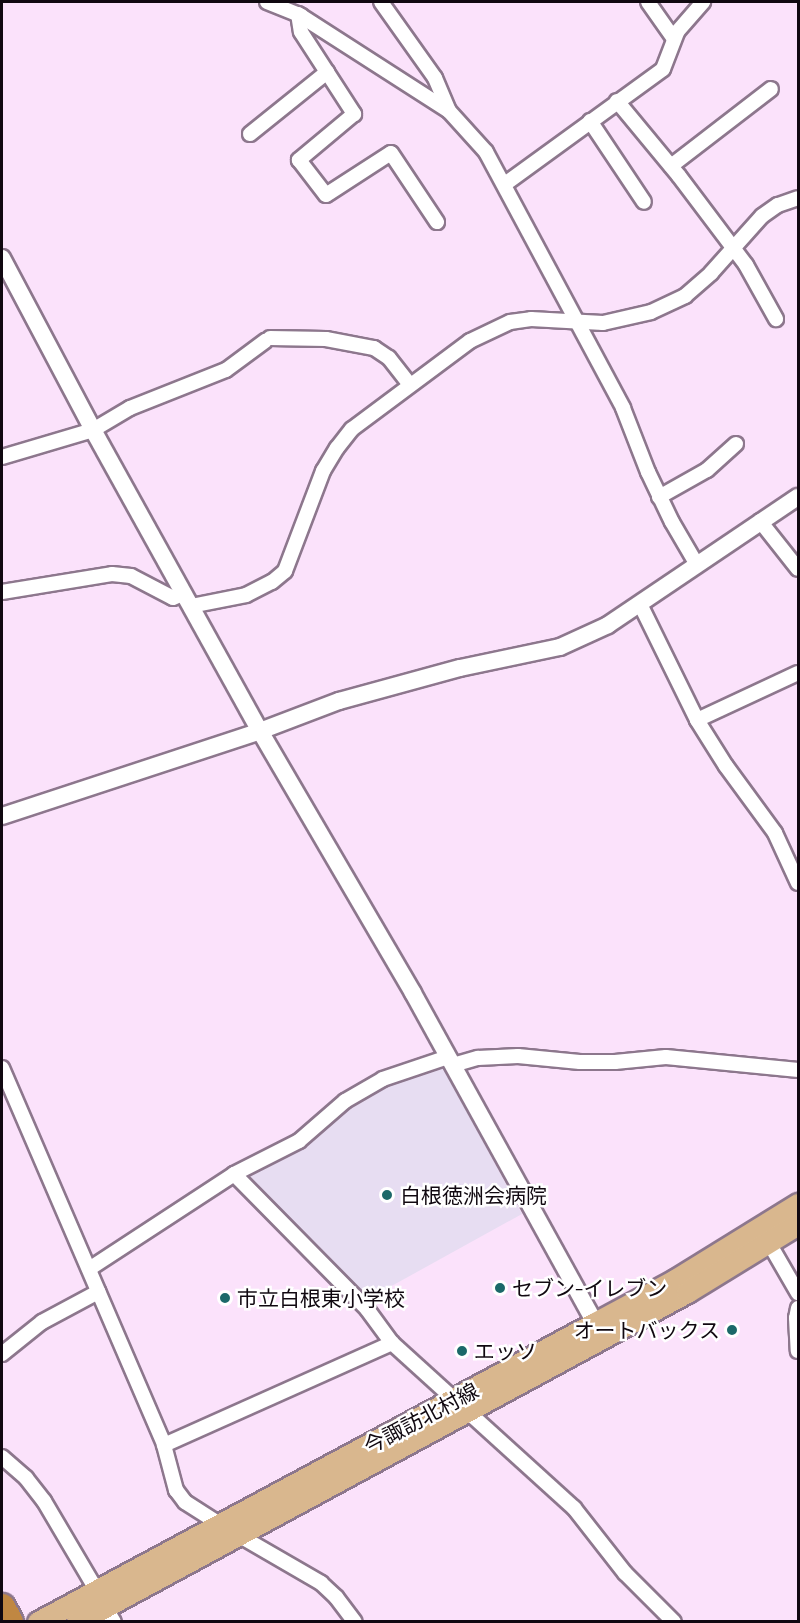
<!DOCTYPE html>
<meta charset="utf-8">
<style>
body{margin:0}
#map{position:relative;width:800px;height:1623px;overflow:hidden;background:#fbe2fb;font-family:Barlow,"Noto Sans JP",sans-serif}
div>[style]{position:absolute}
.medical>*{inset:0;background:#e7ddf2}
.roads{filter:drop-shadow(2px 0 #8d778d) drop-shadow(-2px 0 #8d778d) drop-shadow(0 2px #8d778d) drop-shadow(0 -2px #8d778d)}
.minor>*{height:14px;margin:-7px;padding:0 7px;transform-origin:7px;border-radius:7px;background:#fff}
.tertiary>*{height:16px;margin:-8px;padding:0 8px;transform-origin:8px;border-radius:8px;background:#fff}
.primary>*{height:21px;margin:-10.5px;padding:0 10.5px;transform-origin:10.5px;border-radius:10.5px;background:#d9b78e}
.motorway>*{height:26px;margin:-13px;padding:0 13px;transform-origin:13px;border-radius:13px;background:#c08742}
.dots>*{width:16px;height:16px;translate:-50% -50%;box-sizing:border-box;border:3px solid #fff;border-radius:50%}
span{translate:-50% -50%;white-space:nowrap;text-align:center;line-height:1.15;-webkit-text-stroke:5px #fff;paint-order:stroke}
.poi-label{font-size:21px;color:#100810}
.left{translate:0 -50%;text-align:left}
.right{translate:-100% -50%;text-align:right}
.street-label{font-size:21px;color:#100810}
.frame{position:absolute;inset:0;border:3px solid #100810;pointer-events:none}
</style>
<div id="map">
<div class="medical">
<div style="clip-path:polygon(442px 1066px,522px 1214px,368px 1299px,243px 1175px,302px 1141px,376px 1089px,422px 1067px)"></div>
</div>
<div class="roads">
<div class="minor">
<div style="left:267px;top:2px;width:37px;rotate:22deg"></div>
<div style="left:301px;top:16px;width:176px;rotate:32.7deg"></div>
<div style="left:449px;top:111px;width:55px;rotate:47.9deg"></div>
<div style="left:486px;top:152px;width:290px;rotate:61.8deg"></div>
<div style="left:623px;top:408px;width:69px;rotate:68.7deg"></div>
<div style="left:648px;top:472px;width:55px;rotate:64.4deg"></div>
<div style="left:672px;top:522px;width:48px;rotate:59.7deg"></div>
<div style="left:381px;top:2px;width:93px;rotate:54.6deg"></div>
<div style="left:435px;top:78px;width:36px;rotate:67deg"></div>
<div style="left:648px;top:2px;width:45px;rotate:54.9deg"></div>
<div style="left:298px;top:14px;width:18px;rotate:81deg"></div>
<div style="left:301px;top:32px;width:98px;rotate:57.1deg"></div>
<div style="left:354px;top:114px;width:72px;rotate:140.1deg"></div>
<div style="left:299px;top:160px;width:44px;rotate:52.4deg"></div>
<div style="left:326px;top:195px;width:77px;rotate:-32.9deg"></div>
<div style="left:391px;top:153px;width:83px;rotate:56.3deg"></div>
<div style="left:617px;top:101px;width:97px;rotate:50.4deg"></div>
<div style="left:679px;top:176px;width:111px;rotate:53deg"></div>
<div style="left:746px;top:265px;width:62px;rotate:60.9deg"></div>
<div style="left:590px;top:121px;width:97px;rotate:56.3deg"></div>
<div style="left:250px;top:134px;width:99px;rotate:-38.8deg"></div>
<div style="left:671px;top:166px;width:126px;rotate:-37.6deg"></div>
<div style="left:505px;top:184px;width:195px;rotate:-36deg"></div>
<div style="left:663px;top:69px;width:40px;rotate:-69deg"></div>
<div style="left:677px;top:32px;width:40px;rotate:-49deg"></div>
<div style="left:270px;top:338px;width:56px;rotate:1deg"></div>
<div style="left:326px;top:339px;width:49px;rotate:10.6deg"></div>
<div style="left:374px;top:348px;width:18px;rotate:34deg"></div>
<div style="left:389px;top:358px;width:34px;rotate:52deg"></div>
<div style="left:2px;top:457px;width:95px;rotate:-16.5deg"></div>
<div style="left:93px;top:430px;width:43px;rotate:-30.7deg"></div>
<div style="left:130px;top:408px;width:103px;rotate:-21.6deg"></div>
<div style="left:226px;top:370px;width:49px;rotate:-36.6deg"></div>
<div style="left:659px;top:497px;width:55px;rotate:-29.4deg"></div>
<div style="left:707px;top:470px;width:39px;rotate:-42deg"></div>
<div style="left:760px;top:521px;width:61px;rotate:51.6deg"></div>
<div style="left:2px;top:592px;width:111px;rotate:-9.3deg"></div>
<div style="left:112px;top:574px;width:19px;rotate:6deg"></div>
<div style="left:131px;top:576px;width:47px;rotate:27.6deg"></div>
<div style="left:173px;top:598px;width:12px;rotate:-24deg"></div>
<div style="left:640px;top:604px;width:129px;rotate:63.8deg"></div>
<div style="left:697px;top:720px;width:54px;rotate:57.8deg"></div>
<div style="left:726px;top:766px;width:83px;rotate:53.8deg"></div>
<div style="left:775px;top:833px;width:55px;rotate:65.3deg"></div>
<div style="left:191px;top:606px;width:56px;rotate:-11.3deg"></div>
<div style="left:246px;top:595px;width:29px;rotate:-27deg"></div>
<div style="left:272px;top:582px;width:17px;rotate:-40deg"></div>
<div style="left:285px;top:571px;width:107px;rotate:-69.2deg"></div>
<div style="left:323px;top:471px;width:27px;rotate:-59deg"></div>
<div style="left:337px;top:448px;width:24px;rotate:-52deg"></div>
<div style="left:352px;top:429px;width:147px;rotate:-36.7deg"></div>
<div style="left:470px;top:341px;width:44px;rotate:-25.4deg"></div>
<div style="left:510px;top:322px;width:21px;rotate:-8deg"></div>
<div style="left:531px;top:319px;width:72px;rotate:3.2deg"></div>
<div style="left:603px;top:323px;width:49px;rotate:-12.9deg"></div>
<div style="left:651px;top:312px;width:38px;rotate:-25deg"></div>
<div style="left:685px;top:296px;width:35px;rotate:-41deg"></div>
<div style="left:711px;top:273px;width:76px;rotate:-48.2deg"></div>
<div style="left:762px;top:216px;width:19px;rotate:-35deg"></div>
<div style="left:778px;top:205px;width:21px;rotate:-19deg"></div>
<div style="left:697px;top:720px;width:111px;rotate:-25deg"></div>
<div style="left:453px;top:1065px;width:26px;rotate:-16deg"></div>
<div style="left:478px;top:1058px;width:40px;rotate:-2.9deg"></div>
<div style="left:518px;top:1056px;width:62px;rotate:5.5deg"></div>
<div style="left:580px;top:1062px;width:35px"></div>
<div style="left:615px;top:1062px;width:51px;rotate:-5.6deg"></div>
<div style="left:666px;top:1057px;width:133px;rotate:5.6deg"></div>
<div style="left:2px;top:1068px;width:410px;rotate:66.7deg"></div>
<div style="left:164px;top:1445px;width:47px;rotate:75.1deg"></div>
<div style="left:176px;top:1490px;width:15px;rotate:53deg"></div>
<div style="left:185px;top:1502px;width:43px;rotate:32.6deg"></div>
<div style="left:221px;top:1525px;width:116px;rotate:30.1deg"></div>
<div style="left:321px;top:1583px;width:21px;rotate:43deg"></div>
<div style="left:336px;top:1597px;width:31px;rotate:53deg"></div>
<div style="left:234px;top:1174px;width:190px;rotate:45.4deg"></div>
<div style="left:367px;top:1309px;width:42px;rotate:53.7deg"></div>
<div style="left:392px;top:1343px;width:246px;rotate:42.2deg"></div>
<div style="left:574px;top:1508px;width:83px;rotate:51.9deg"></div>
<div style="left:625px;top:1573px;width:69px;rotate:45deg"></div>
<div style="left:769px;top:1243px;width:58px;rotate:59.9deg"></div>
<div style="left:89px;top:1269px;width:173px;rotate:-33.2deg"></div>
<div style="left:234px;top:1174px;width:73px;rotate:-26.9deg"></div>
<div style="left:299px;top:1141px;width:61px;rotate:-41deg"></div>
<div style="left:345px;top:1101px;width:44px;rotate:-30.1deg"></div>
<div style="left:383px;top:1079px;width:69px;rotate:-18.7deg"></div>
<div style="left:798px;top:1308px;width:10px;rotate:101deg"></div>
<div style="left:796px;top:1318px;width:33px;rotate:87deg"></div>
<div style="left:2px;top:1354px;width:51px;rotate:-38.7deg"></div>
<div style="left:42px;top:1322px;width:64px;rotate:-28.2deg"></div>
<div style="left:164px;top:1445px;width:250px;rotate:-24.1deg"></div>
<div style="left:2px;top:1457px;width:32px;rotate:41deg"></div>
<div style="left:26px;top:1478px;width:29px;rotate:52deg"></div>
<div style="left:44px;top:1501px;width:104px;rotate:59.5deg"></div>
<div style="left:105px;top:1607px;width:17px;rotate:59deg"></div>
</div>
<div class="tertiary">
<div style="left:2px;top:258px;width:195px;rotate:62.1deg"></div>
<div style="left:93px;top:430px;width:344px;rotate:61deg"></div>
<div style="left:260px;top:731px;width:303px;rotate:59.7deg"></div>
<div style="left:413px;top:993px;width:387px;rotate:61.1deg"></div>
<div style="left:2px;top:816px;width:272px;rotate:-18.2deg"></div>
<div style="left:260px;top:731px;width:85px;rotate:-20.8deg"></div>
<div style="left:339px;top:701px;width:125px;rotate:-15.3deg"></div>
<div style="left:460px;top:668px;width:102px;rotate:-11.9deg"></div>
<div style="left:560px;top:647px;width:53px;rotate:-24.6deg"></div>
<div style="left:608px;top:625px;width:229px;rotate:-34deg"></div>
</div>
<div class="primary">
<div style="left:38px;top:1622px;width:632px;rotate:-28.23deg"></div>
<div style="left:595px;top:1323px;width:91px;rotate:-28.3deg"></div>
<div style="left:675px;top:1280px;width:145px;rotate:-31.7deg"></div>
<div style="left:77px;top:1622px;width:694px;rotate:-28.41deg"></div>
<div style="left:687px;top:1292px;width:130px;rotate:-31.5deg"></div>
</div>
<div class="motorway">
<div style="left:2px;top:1607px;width:17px;rotate:62deg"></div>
</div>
</div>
<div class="dots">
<div style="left:387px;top:1195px;background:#1b6869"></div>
<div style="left:500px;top:1288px;background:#1b6869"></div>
<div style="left:225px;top:1298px;background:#1b6869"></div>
<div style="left:732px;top:1330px;background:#1b6869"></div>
<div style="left:462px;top:1351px;background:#1b6869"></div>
</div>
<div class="poi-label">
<span class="left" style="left:400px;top:1195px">白根徳洲会病院</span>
<span class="left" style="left:512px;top:1288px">セブン-イレブン</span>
<span class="left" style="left:237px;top:1298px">市立白根東小学校</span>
<span class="right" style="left:720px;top:1330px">オートバックス</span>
<span class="left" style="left:474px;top:1351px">エッソ</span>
</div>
<div class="street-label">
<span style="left:421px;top:1418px;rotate:-28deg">今諏訪北村線</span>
</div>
<div class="frame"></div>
</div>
